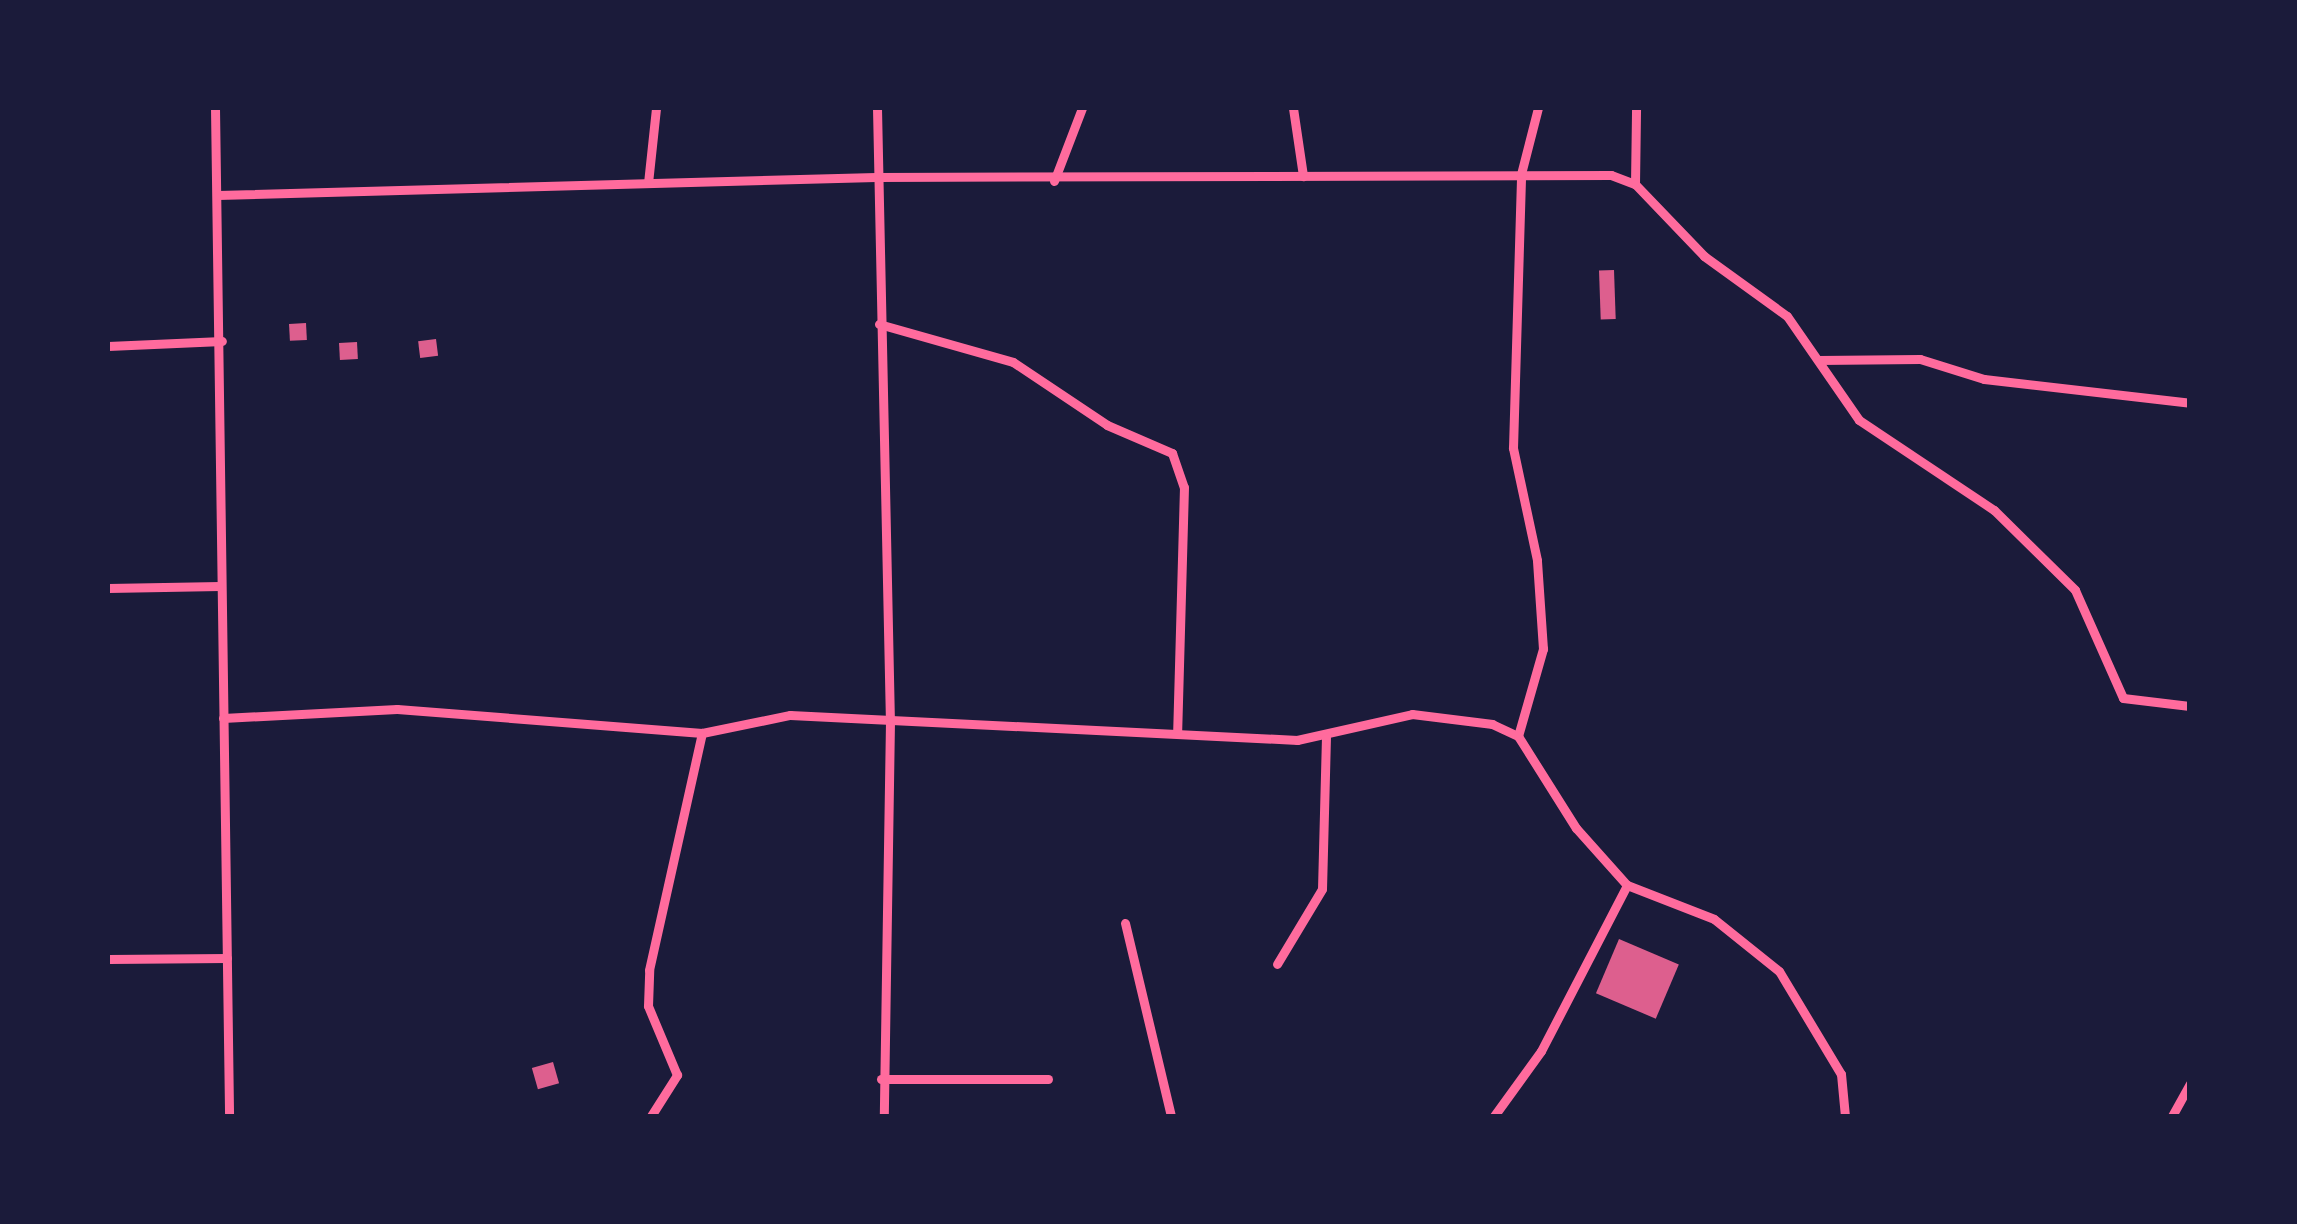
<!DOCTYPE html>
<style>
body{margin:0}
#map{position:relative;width:2297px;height:1224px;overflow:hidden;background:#1b1b3a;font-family:Mulish,sans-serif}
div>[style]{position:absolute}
.building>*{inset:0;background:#dd5f8e;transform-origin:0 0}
.minor>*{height:9px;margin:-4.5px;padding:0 4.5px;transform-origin:4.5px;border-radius:4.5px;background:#ff6b9d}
span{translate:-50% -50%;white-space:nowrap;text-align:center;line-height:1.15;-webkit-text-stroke:9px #1b1b3a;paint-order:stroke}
.frame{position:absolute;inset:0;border:110px solid #1b1b3a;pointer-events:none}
</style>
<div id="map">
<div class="building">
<div style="left:1614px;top:270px;width:49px;height:15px;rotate:88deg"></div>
<div style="left:306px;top:323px;width:17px;height:17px;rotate:87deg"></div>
<div style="left:436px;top:339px;width:17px;height:18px;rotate:83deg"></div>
<div style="left:357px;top:342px;width:17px;height:18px;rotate:87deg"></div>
<div style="left:1619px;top:939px;width:65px;height:59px;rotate:23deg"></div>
<div style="left:553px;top:1062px;width:22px;height:22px;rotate:74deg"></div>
</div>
<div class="minor">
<div style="left:215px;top:108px;width:1008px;rotate:89.2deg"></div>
<div style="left:877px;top:108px;width:613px;rotate:88.79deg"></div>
<div style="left:890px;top:721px;width:395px;rotate:90.9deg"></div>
<div style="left:1293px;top:108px;width:69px;rotate:81.6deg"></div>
<div style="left:1054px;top:181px;width:78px;rotate:-69deg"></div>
<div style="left:648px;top:183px;width:75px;rotate:-83.9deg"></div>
<div style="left:1635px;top:184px;width:76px;rotate:-89.2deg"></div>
<div style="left:218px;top:195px;width:658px;rotate:-1.57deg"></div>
<div style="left:876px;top:177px;width:735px;rotate:-0.16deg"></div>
<div style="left:1611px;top:175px;width:26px;rotate:21deg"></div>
<div style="left:1635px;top:184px;width:100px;rotate:46.2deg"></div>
<div style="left:1704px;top:256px;width:102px;rotate:35.9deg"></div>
<div style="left:1787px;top:316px;width:126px;rotate:55.3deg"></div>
<div style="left:1859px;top:420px;width:162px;rotate:33.7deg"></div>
<div style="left:1994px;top:510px;width:114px;rotate:44.6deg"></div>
<div style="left:2075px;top:590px;width:118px;rotate:66deg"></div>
<div style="left:2123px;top:698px;width:67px;rotate:6.8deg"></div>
<div style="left:879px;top:324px;width:139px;rotate:15.8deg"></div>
<div style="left:1013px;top:362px;width:113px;rotate:33.8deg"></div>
<div style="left:1107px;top:425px;width:71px;rotate:23.3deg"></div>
<div style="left:1172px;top:453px;width:36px;rotate:71deg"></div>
<div style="left:1184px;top:487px;width:245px;rotate:91.6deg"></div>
<div style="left:108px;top:346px;width:114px;rotate:-2.5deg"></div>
<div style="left:1818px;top:360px;width:102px;rotate:-0.6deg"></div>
<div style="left:1920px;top:359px;width:67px;rotate:17.4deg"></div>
<div style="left:1984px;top:379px;width:207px;rotate:6.6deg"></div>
<div style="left:108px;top:588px;width:112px;rotate:-1deg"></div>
<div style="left:223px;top:718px;width:174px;rotate:-3deg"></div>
<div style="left:397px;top:709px;width:306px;rotate:4.5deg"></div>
<div style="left:702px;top:733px;width:90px;rotate:-11.6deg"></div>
<div style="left:790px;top:715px;width:508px;rotate:2.82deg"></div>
<div style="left:1297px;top:740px;width:118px;rotate:-12.7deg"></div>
<div style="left:1412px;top:714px;width:81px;rotate:7.1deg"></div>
<div style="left:1492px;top:724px;width:29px;rotate:25deg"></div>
<div style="left:1518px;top:736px;width:109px;rotate:57.8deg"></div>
<div style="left:1576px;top:828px;width:76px;rotate:48.2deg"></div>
<div style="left:1627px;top:885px;width:93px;rotate:21.3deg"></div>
<div style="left:1714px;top:919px;width:83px;rotate:38.7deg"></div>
<div style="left:1779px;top:971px;width:120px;rotate:59deg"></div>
<div style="left:1841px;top:1074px;width:42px;rotate:84.6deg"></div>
<div style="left:1518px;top:736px;width:91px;rotate:-74deg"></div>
<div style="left:1543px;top:649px;width:89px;rotate:-93.9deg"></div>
<div style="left:1537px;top:560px;width:115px;rotate:-102.1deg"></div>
<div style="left:1513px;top:448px;width:274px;rotate:-88.3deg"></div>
<div style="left:1521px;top:174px;width:68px;rotate:-75.6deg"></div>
<div style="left:1125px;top:923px;width:198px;rotate:76.6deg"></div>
<div style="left:108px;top:959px;width:119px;rotate:-0.5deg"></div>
<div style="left:1277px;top:964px;width:87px;rotate:-59deg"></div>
<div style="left:1322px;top:889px;width:152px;rotate:-88.5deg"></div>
<div style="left:881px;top:1079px;width:167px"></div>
<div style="left:651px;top:1116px;width:49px;rotate:-57.6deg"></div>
<div style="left:677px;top:1075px;width:75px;rotate:-112.8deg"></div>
<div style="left:648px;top:1006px;width:36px;rotate:-88deg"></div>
<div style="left:649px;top:970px;width:243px;rotate:-77.4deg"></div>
<div style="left:1494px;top:1116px;width:80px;rotate:-54.1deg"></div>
<div style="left:1541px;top:1051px;width:187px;rotate:-62.6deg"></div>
<div style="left:2172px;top:1116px;width:37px;rotate:-61deg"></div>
</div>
<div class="frame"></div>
</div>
